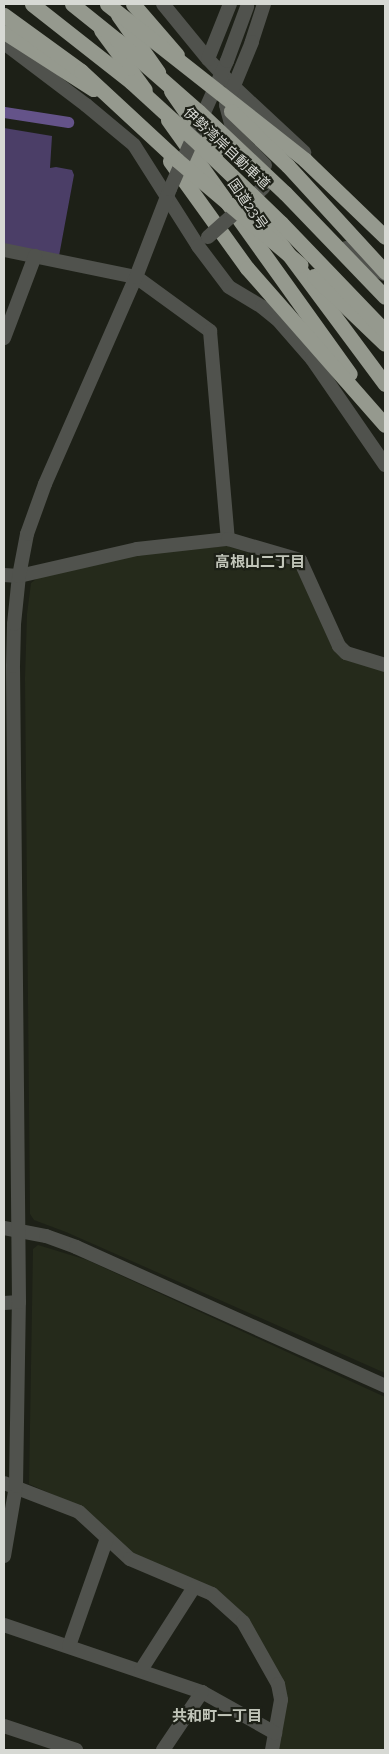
<!DOCTYPE html>
<meta charset="utf-8">
<style>
body{margin:0}
#map{position:relative;width:389px;height:1754px;overflow:hidden;background:#1d2017;font-family:"Roboto Serif","Noto Sans JP",serif}
div>[style]{position:absolute}
.built>*{inset:0;background:#252a1b}
.green>*{inset:0;background:#4b3e67}
.canal>*{height:11px;margin:-5.5px;padding:0 5.5px;transform-origin:5.5px;border-radius:5.5px;background:#645389}
.minor>*{height:14px;margin:-7px;padding:0 7px;transform-origin:7px;border-radius:7px;background:#50524d}
.highway>*{height:15px;margin:-7.5px;padding:0 7.5px;transform-origin:7.5px;border-radius:7.5px;background:#95998e}
.minor-bridge>*{height:14px;margin:-7px;padding:0 7px;transform-origin:7px;border-radius:7px;background:#50524d}
.highway-bridge>*{height:15px;margin:-7.5px;padding:0 7.5px;transform-origin:7.5px;border-radius:7.5px;background:#95998e}
span{translate:-50% -50%;white-space:nowrap;text-align:center;line-height:1.15;-webkit-text-stroke:4.5px #1d2017;paint-order:stroke}
.street-label{font-size:14px;color:#d7d9d4}
.neighbourhood-label{font-size:15px;color:#c2c6ba;font-weight:700}
.frame{position:absolute;inset:0;border:5px solid #d7d9d4;pointer-events:none}
</style>
<div id="map">
<div class="built">
<div style="clip-path:polygon(227px 546px,302px 569px,335px 644px,346px 660px,385px 671px,385px 1373px,66px 1232px,34px 1220px,30px 1214px,25px 678px,27px 614px,31px 583px,40px 576px,140px 554px)"></div>
<div style="clip-path:polygon(38px 1245px,87px 1260px,385px 1397px,385px 1750px,277px 1750px,286px 1697px,244px 1616px,132px 1553px,81px 1507px,29px 1484px,33px 1249px)"></div>
</div>
<div class="green">
<div style="clip-path:polygon(4px 128px,52px 136px,50px 168px,56px 167px,72px 170px,74px 175px,59px 256px,4px 246px)"></div>
</div>
<div class="canal">
<div style="left:4px;top:112px;width:65px;rotate:8.9deg"></div>
</div>
<div class="minor">
<div style="left:163px;top:4px;width:71px;rotate:50.7deg"></div>
<div style="left:208px;top:59px;width:38px;rotate:47deg"></div>
<div style="left:234px;top:87px;width:96px;rotate:42.9deg"></div>
<div style="left:264px;top:4px;width:40px;rotate:108deg"></div>
<div style="left:252px;top:42px;width:68px;rotate:112.4deg"></div>
<div style="left:226px;top:105px;width:28px;rotate:75deg"></div>
<div style="left:233px;top:132px;width:46px;rotate:45.9deg"></div>
<div style="left:4px;top:43px;width:103px;rotate:37.1deg"></div>
<div style="left:86px;top:105px;width:62px;rotate:39.8deg"></div>
<div style="left:134px;top:145px;width:120px;rotate:57.6deg"></div>
<div style="left:198px;top:246px;width:51px;rotate:52.9deg"></div>
<div style="left:229px;top:287px;width:39px;rotate:31deg"></div>
<div style="left:262px;top:307px;width:19px;rotate:39deg"></div>
<div style="left:277px;top:319px;width:53px;rotate:48.8deg"></div>
<div style="left:312px;top:359px;width:129px;rotate:55.4deg"></div>
<div style="left:208px;top:59px;width:59px;rotate:-68.2deg"></div>
<div style="left:346px;top:248px;width:23px;rotate:41deg"></div>
<div style="left:363px;top:263px;width:25px;rotate:27deg"></div>
<div style="left:4px;top:250px;width:135px;rotate:11.6deg"></div>
<div style="left:136px;top:277px;width:92px;rotate:36.1deg"></div>
<div style="left:210px;top:331px;width:209px;rotate:85.1deg"></div>
<div style="left:4px;top:338px;width:88px;rotate:-69.3deg"></div>
<div style="left:4px;top:575px;width:15px;rotate:4deg"></div>
<div style="left:19px;top:576px;width:121px;rotate:-12.9deg"></div>
<div style="left:137px;top:549px;width:92px;rotate:-6.3deg"></div>
<div style="left:228px;top:539px;width:75px;rotate:16.3deg"></div>
<div style="left:300px;top:560px;width:94px;rotate:65.6deg"></div>
<div style="left:339px;top:646px;width:10px;rotate:45deg"></div>
<div style="left:346px;top:653px;width:41px;rotate:17.1deg"></div>
<div style="left:4px;top:1228px;width:43px;rotate:10.8deg"></div>
<div style="left:46px;top:1236px;width:32px;rotate:20deg"></div>
<div style="left:76px;top:1247px;width:339px;rotate:24.2deg"></div>
<div style="left:4px;top:1303px;width:15px;rotate:-4deg"></div>
<div style="left:4px;top:1483px;width:80px;rotate:21.1deg"></div>
<div style="left:79px;top:1512px;width:69px;rotate:42.7deg"></div>
<div style="left:130px;top:1559px;width:89px;rotate:23.1deg"></div>
<div style="left:212px;top:1594px;width:42px;rotate:42.1deg"></div>
<div style="left:243px;top:1622px;width:71px;rotate:60.6deg"></div>
<div style="left:278px;top:1684px;width:16px;rotate:79deg"></div>
<div style="left:281px;top:1700px;width:51px;rotate:100.2deg"></div>
<div style="left:4px;top:1556px;width:71px;rotate:-80.3deg"></div>
<div style="left:16px;top:1486px;width:184px;rotate:-89.1deg"></div>
<div style="left:19px;top:1302px;width:636px;rotate:-90.54deg"></div>
<div style="left:13px;top:666px;width:42px;rotate:-88.6deg"></div>
<div style="left:14px;top:624px;width:48px;rotate:-84.1deg"></div>
<div style="left:19px;top:576px;width:43px;rotate:-79.2deg"></div>
<div style="left:27px;top:534px;width:53px;rotate:-70.2deg"></div>
<div style="left:45px;top:484px;width:226px;rotate:-66.3deg"></div>
<div style="left:136px;top:277px;width:94px;rotate:-68.9deg"></div>
<div style="left:4px;top:1625px;width:209px;rotate:18.7deg"></div>
<div style="left:202px;top:1692px;width:84px;rotate:29.3deg"></div>
<div style="left:69px;top:1646px;width:114px;rotate:-70.6deg"></div>
<div style="left:141px;top:1670px;width:98px;rotate:-57.4deg"></div>
<div style="left:4px;top:1726px;width:76px;rotate:18.4deg"></div>
<div style="left:163px;top:1750px;width:70px;rotate:-56.1deg"></div>
</div>
<div class="highway">
<div style="left:133px;top:4px;width:67px;rotate:49.2deg"></div>
<div style="left:118px;top:15px;width:70px;rotate:54.9deg"></div>
<div style="left:101px;top:30px;width:74px;rotate:53.7deg"></div>
<div style="left:4px;top:32px;width:106px;rotate:32.6deg"></div>
<div style="left:171px;top:91px;width:77px;rotate:55.1deg"></div>
<div style="left:168px;top:120px;width:312px;rotate:54.4deg"></div>
<div style="left:170px;top:161px;width:132px;rotate:54.3deg"></div>
<div style="left:247px;top:268px;width:209px;rotate:48.7deg"></div>
<div style="left:243px;top:193px;width:238px;rotate:53.4deg"></div>
<div style="left:314px;top:276px;width:98px;rotate:43.8deg"></div>
</div>
<div class="minor-bridge">
<div style="left:170px;top:189px;width:140px;rotate:-66deg"></div>
<div style="left:227px;top:61px;width:58px;rotate:-69.7deg"></div>
<div style="left:208px;top:237px;width:74px;rotate:-41.7deg"></div>
</div>
<div class="highway-bridge">
<div style="left:32px;top:4px;width:126px;rotate:38.2deg"></div>
<div style="left:131px;top:82px;width:92px;rotate:42.4deg"></div>
<div style="left:199px;top:144px;width:114px;rotate:43.9deg"></div>
<div style="left:281px;top:223px;width:150px;rotate:46.1deg"></div>
<div style="left:72px;top:4px;width:58px;rotate:38.7deg"></div>
<div style="left:117px;top:40px;width:109px;rotate:41.3deg"></div>
<div style="left:199px;top:112px;width:118px;rotate:43.3deg"></div>
<div style="left:285px;top:193px;width:144px;rotate:46.1deg"></div>
<div style="left:107px;top:4px;width:252px;rotate:38.2deg"></div>
<div style="left:305px;top:160px;width:111px;rotate:43.9deg"></div>
<div style="left:4px;top:15px;width:95px;rotate:36deg"></div>
<div style="left:81px;top:71px;width:131px;rotate:42.8deg"></div>
<div style="left:177px;top:160px;width:162px;rotate:40.3deg"></div>
<div style="left:231px;top:111px;width:79px;rotate:44deg"></div>
<div style="left:288px;top:166px;width:144px;rotate:47.5deg"></div>
</div>
<div class="street-label">
<span style="left:227px;top:148px;rotate:43deg">伊勢湾岸自動車道</span>
<span style="left:248px;top:204px;rotate:55deg">国道23号</span>
</div>
<div class="neighbourhood-label">
<span style="left:260px;top:563px">高根山二丁目</span>
<span style="left:217px;top:1717px">共和町一丁目</span>
</div>
<div class="frame"></div>
</div>
